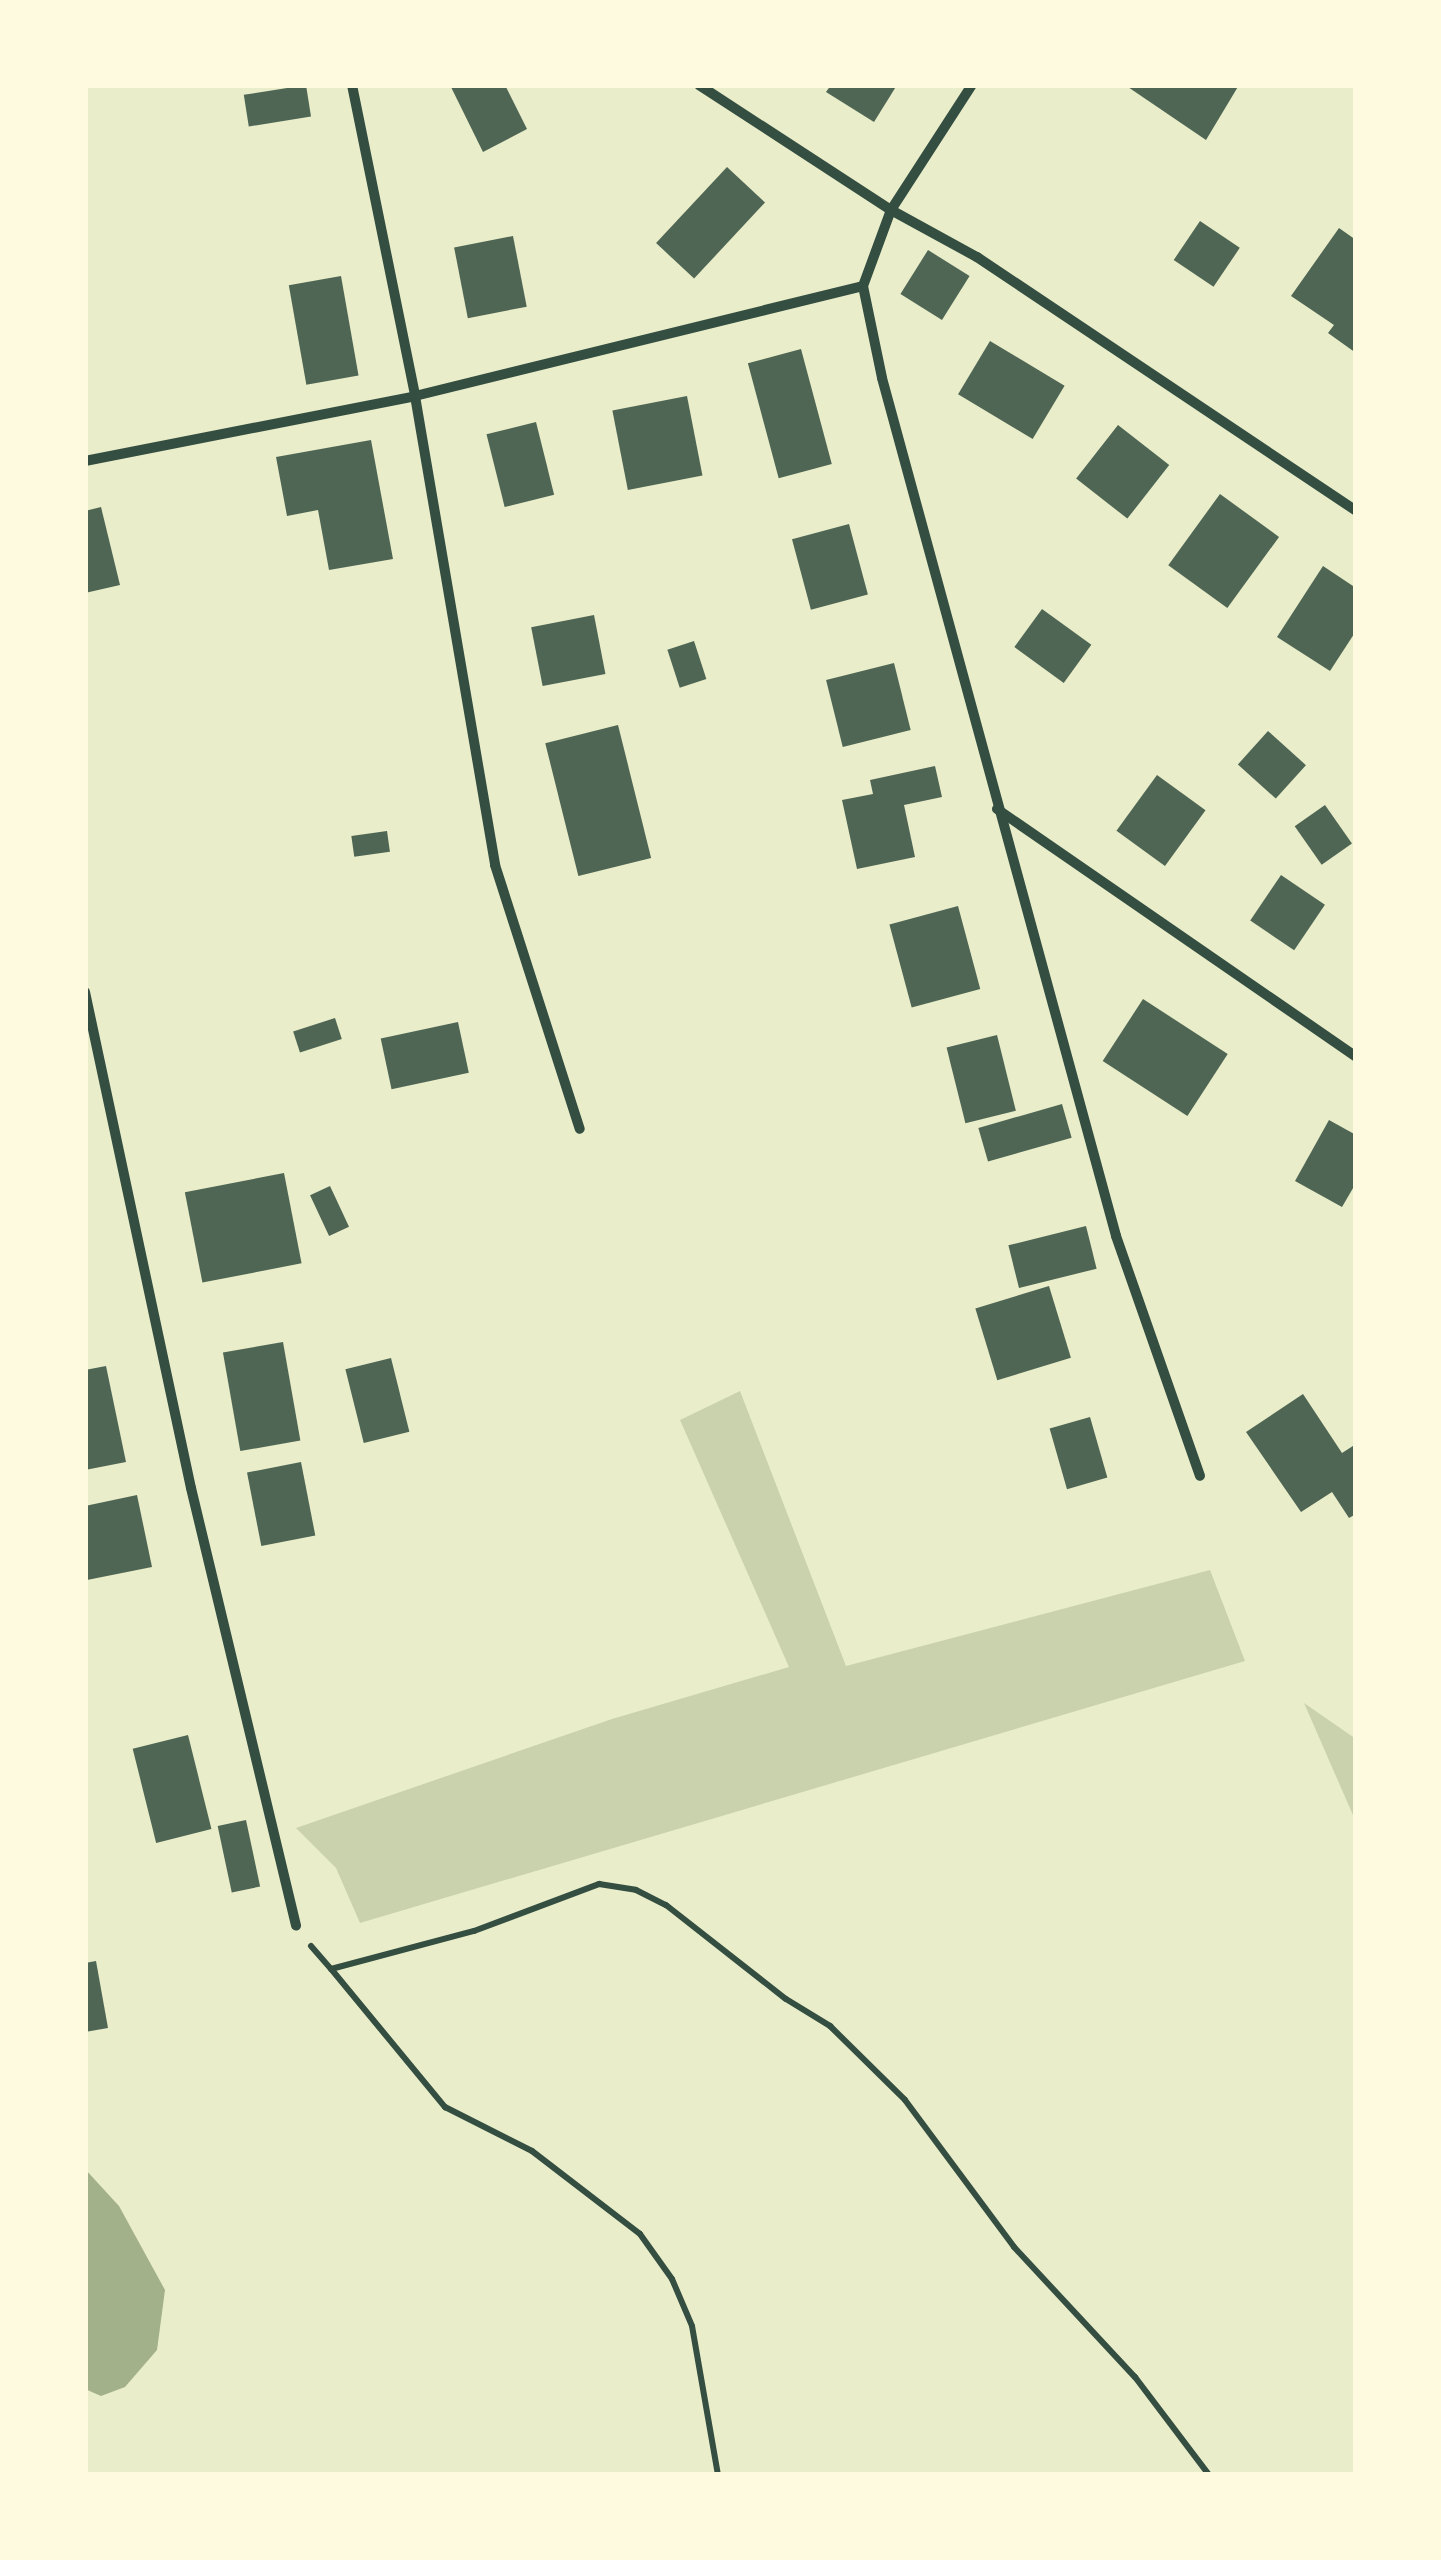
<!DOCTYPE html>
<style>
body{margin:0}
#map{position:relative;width:1441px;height:2560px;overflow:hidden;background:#e9edc9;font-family:"Exo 2",sans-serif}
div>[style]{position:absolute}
.green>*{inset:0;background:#cad2ad}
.water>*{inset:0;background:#a3b18a}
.building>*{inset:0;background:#4f6655;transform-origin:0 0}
.path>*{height:6px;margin:-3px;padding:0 3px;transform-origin:3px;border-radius:3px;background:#344e41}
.minor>*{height:10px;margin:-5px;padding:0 5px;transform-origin:5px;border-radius:5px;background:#344e41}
span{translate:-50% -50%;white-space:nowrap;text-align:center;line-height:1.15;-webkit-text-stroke:8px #fefae0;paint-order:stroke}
.frame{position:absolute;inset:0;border:88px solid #fefae0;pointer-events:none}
</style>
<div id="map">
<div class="green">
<div style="clip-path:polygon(740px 1391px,846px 1666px,1210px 1570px,1245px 1661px,360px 1923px,336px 1868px,296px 1828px,612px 1719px,789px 1667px,680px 1420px)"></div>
<div style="clip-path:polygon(1304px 1703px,1356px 1739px,1356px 1822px)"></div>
</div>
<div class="water">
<div style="clip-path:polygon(85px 2169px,119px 2206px,165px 2290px,157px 2350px,125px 2387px,101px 2396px,85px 2389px)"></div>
</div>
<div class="building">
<div style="left:306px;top:85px;width:32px;height:63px;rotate:81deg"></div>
<div style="clip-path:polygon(450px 85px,505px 85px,527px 129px,483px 152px)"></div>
<div style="clip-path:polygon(831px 85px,897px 85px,874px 122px,826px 92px)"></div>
<div style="clip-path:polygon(1125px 85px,1239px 85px,1206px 140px)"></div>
<div style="left:727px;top:167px;width:52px;height:104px;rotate:43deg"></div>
<div style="left:1200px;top:221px;width:48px;height:47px;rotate:34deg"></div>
<div style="clip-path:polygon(1339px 228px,1356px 240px,1356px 353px,1328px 333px,1334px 325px,1291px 296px)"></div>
<div style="left:513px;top:236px;width:72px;height:60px;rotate:79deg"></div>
<div style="left:928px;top:250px;width:49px;height:52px;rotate:32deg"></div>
<div style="left:341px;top:276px;width:101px;height:53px;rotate:80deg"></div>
<div style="left:990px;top:341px;width:87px;height:62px;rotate:31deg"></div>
<div style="left:801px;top:349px;width:119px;height:55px;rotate:75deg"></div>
<div style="left:687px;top:396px;width:81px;height:76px;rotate:79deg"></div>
<div style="left:536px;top:422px;width:75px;height:51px;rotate:76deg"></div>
<div style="left:1118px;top:425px;width:65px;height:68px;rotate:38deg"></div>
<div style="clip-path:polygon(371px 440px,393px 559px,329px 570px,318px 510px,287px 516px,276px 457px)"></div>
<div style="left:1220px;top:494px;width:73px;height:88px;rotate:36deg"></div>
<div style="clip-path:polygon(101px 507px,120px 585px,85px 593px,85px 511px)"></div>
<div style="left:849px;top:524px;width:73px;height:59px;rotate:75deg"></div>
<div style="clip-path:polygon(1323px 566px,1356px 588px,1356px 631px,1330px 671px,1277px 637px)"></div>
<div style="left:1042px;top:609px;width:61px;height:47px;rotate:36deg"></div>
<div style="left:594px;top:615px;width:60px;height:64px;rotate:79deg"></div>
<div style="left:694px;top:641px;width:40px;height:28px;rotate:72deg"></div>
<div style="left:894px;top:663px;width:69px;height:70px;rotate:76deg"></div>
<div style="left:618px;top:725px;width:137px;height:75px;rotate:76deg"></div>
<div style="left:1268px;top:731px;width:51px;height:45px;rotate:42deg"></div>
<div style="clip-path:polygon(935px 766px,942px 797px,904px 805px,915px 857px,857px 869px,842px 800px,873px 794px,870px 780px)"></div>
<div style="left:1157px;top:775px;width:60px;height:69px;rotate:36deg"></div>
<div style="left:1325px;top:805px;width:47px;height:37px;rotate:55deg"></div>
<div style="left:387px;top:831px;width:21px;height:36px;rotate:82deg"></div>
<div style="left:1281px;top:875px;width:53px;height:55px;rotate:34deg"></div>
<div style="left:958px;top:906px;width:86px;height:71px;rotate:75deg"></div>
<div style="left:1143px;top:999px;width:101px;height:74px;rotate:33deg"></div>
<div style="left:335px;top:1018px;width:22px;height:44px;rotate:72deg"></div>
<div style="left:458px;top:1022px;width:52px;height:79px;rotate:78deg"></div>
<div style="left:997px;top:1035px;width:78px;height:52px;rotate:76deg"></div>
<div style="left:1062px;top:1104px;width:35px;height:87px;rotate:74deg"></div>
<div style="clip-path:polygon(1329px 1120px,1356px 1135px,1356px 1183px,1342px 1207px,1295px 1181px)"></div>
<div style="left:284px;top:1173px;width:92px;height:101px;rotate:79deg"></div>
<div style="left:330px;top:1186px;width:45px;height:22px;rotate:65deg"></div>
<div style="left:1086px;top:1226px;width:44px;height:80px;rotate:76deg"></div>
<div style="left:1049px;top:1286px;width:75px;height:77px;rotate:73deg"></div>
<div style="left:283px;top:1342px;width:100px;height:61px;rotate:80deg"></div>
<div style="left:391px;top:1358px;width:76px;height:47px;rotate:76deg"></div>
<div style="clip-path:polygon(106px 1366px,126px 1462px,85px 1470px,85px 1370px)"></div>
<div style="clip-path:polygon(1303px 1394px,1342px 1453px,1356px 1444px,1356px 1514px,1349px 1518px,1332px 1492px,1301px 1512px,1246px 1432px)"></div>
<div style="left:1090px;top:1417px;width:63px;height:42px;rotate:74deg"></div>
<div style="left:301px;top:1462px;width:75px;height:55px;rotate:79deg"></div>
<div style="clip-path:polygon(137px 1495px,152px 1567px,87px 1580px,85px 1506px)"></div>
<div style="left:188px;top:1735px;width:97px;height:57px;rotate:76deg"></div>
<div style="left:246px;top:1820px;width:68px;height:29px;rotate:78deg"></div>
<div style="clip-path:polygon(96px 1961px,108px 2028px,85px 2032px,85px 1963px)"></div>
</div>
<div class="path">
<div style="left:311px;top:1946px;width:30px;rotate:49deg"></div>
<div style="left:331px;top:1969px;width:148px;rotate:-14.9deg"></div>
<div style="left:474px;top:1931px;width:134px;rotate:-20.6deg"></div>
<div style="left:599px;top:1884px;width:37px;rotate:9deg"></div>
<div style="left:636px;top:1890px;width:34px;rotate:27deg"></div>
<div style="left:666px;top:1905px;width:152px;rotate:38.1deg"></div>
<div style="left:786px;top:1999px;width:52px;rotate:31.5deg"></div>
<div style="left:830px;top:2026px;width:105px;rotate:44.6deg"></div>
<div style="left:905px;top:2100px;width:183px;rotate:53.4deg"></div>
<div style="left:1014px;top:2247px;width:178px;rotate:47.1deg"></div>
<div style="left:1135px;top:2377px;width:123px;rotate:52.9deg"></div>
<div style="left:332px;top:1970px;width:178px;rotate:50.5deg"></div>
<div style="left:445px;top:2107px;width:97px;rotate:26.8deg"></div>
<div style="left:532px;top:2151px;width:136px;rotate:37.5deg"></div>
<div style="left:640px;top:2234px;width:55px;rotate:54.6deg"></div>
<div style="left:672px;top:2279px;width:51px;rotate:66.9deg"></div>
<div style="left:692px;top:2326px;width:151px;rotate:80.1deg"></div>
</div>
<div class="minor">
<div style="left:352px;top:85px;width:317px;rotate:78.5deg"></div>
<div style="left:415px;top:396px;width:476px;rotate:80.3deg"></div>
<div style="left:495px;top:865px;width:277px;rotate:72.2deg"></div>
<div style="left:699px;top:85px;width:229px;rotate:33.1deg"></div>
<div style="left:891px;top:210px;width:98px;rotate:28.7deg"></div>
<div style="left:977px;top:257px;width:456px;rotate:33.8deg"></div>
<div style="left:863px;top:286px;width:94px;rotate:78.3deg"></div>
<div style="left:882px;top:378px;width:889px;rotate:74.74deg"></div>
<div style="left:1116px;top:1236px;width:254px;rotate:70.7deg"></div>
<div style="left:863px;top:286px;width:81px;rotate:-69.8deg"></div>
<div style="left:891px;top:210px;width:149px;rotate:-57.1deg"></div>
<div style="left:85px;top:461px;width:336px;rotate:-11.1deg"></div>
<div style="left:415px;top:396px;width:461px;rotate:-13.8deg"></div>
<div style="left:997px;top:809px;width:436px;rotate:34.6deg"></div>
<div style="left:85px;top:992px;width:507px;rotate:77.94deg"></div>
<div style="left:191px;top:1488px;width:450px;rotate:76.5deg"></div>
</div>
<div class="frame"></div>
</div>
